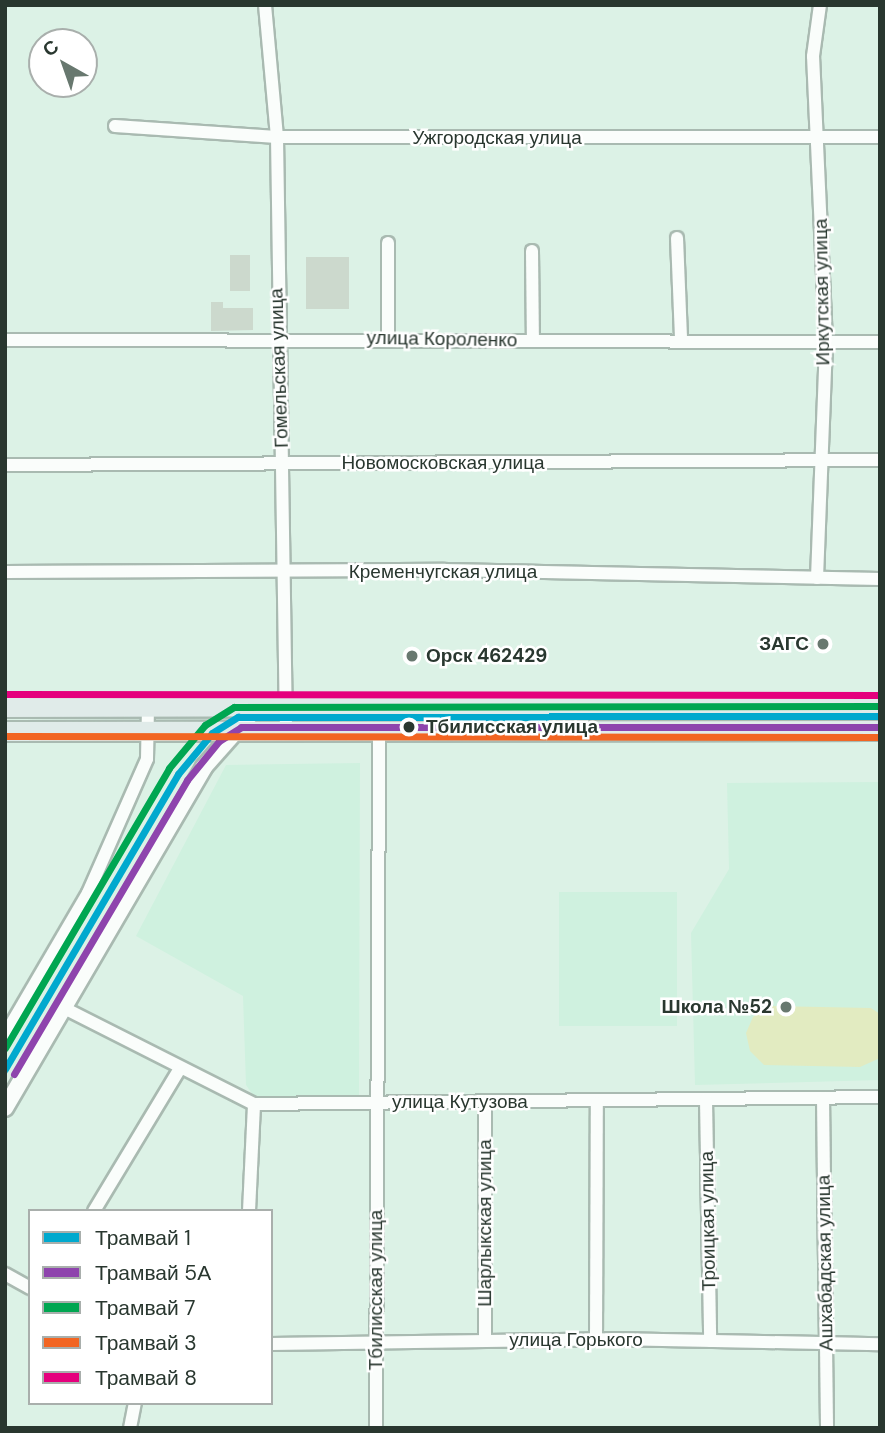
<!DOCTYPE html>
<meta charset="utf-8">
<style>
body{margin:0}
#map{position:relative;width:885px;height:1433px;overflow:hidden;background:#dcf2e6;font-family:"DM Sans",sans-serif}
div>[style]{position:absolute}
.built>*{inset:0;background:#cff1df;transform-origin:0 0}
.green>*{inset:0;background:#e2ebc1}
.building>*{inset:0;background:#ccd9cd;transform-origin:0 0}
.roads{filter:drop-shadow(2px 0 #a9bab1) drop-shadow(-2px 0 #a9bab1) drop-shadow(0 2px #a9bab1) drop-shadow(0 -2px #a9bab1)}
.minor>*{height:12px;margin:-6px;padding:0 6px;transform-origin:6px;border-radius:6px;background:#fafdfb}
.tertiary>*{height:16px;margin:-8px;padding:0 8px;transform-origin:8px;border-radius:8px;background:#fafdfb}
.primary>*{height:19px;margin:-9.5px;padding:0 9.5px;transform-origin:9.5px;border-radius:9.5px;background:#e0ebe9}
.tram-1>*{height:7px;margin:-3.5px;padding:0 3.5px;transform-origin:3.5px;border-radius:3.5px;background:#00a9ce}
.tram-2>*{height:7px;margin:-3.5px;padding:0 3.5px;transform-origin:3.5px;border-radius:3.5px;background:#8e44ad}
.tram-3>*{height:7px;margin:-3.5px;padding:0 3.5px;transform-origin:3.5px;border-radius:3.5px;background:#00a651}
.tram-4>*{height:7px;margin:-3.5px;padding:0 3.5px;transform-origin:3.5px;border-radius:3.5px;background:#f26522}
.tram-5>*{height:7px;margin:-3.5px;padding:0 3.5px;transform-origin:3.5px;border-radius:3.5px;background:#e5007d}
.dots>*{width:19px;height:19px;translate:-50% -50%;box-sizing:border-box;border:4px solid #fff;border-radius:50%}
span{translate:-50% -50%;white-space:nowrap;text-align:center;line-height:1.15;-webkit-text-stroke:5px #fff;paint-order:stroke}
.street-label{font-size:19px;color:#29372f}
.poi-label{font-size:19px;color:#29372f;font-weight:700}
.right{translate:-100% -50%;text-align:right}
.left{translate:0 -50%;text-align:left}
.stop-label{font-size:19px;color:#29372f;font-weight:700}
.frame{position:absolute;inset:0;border:7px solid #29372f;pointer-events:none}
.legend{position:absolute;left:28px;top:1209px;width:245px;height:196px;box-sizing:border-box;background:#fff;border:2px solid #a9afac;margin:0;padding:9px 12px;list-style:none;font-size:21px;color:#29372f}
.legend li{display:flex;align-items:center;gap:14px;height:35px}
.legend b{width:35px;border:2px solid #a9afac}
.north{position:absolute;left:28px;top:28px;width:70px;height:70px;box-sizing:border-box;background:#fff;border:2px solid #a9afac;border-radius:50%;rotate:320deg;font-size:19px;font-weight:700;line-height:28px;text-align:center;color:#29372f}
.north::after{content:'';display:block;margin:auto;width:24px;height:32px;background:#68786f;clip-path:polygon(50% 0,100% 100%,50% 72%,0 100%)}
</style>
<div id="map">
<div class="built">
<div style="clip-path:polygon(360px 763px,359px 1096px,255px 1098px,246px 1085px,243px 996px,136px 936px,226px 765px)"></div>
<div style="clip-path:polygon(880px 782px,880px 1080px,695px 1085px,691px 933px,729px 869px,727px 783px)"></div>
<div style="left:677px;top:892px;width:134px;height:118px;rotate:90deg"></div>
</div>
<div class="green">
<div style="clip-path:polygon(770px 1006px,871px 1008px,880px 1014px,880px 1058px,860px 1067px,764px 1065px,750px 1051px,746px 1033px,753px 1017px)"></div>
</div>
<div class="building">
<div style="left:230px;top:255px;width:20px;height:36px"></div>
<div style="left:306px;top:257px;width:43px;height:52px"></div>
<div style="clip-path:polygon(211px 302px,223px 302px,223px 308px,253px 308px,253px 330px,211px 331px)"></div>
</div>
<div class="roads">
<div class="minor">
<div style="left:265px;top:5px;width:133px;rotate:84.8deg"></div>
<div style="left:277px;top:137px;width:594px;rotate:89.13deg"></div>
<div style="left:115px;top:126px;width:162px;rotate:3.9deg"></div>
<div style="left:277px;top:137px;width:603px"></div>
<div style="left:677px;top:238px;width:100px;rotate:87.7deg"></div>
<div style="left:388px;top:243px;width:94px;rotate:90deg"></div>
<div style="left:532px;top:251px;width:89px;rotate:89.4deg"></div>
<div style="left:5px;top:340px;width:875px;rotate:0.13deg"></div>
<div style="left:5px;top:465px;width:875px;rotate:-0.33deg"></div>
<div style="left:5px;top:572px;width:440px;rotate:-0.3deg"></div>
<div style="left:445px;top:570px;width:435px;rotate:1.2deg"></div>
<div style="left:817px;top:578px;width:236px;rotate:-87.8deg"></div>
<div style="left:826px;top:342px;width:286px;rotate:-92.6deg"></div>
<div style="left:813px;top:56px;width:51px;rotate:-82.2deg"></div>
<div style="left:64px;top:1008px;width:213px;rotate:26.8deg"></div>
<div style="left:254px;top:1104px;width:626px;rotate:-0.64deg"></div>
<div style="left:5px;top:1035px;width:164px;rotate:-59.7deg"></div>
<div style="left:88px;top:893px;width:146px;rotate:-66.2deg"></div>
<div style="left:147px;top:759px;width:52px;rotate:-88.9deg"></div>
<div style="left:823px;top:1098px;width:330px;rotate:89.3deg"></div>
<div style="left:706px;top:1100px;width:241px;rotate:89deg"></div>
<div style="left:94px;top:1211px;width:165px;rotate:-58.9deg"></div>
<div style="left:249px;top:1211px;width:107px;rotate:-87.3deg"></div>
<div style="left:5px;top:1274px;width:29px;rotate:29deg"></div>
<div style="left:596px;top:1340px;width:237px;rotate:-89.8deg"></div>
<div style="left:485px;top:1341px;width:237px;rotate:-90deg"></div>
<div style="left:271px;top:1344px;width:341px;rotate:-0.8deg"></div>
<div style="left:612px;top:1339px;width:268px;rotate:1.1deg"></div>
<div style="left:130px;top:1428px;width:25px;rotate:-79deg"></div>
<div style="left:376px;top:1428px;width:695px;rotate:-89.75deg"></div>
</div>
<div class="tertiary">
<div style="left:5px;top:1108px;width:395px;rotate:-59.7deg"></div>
<div style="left:204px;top:767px;width:81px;rotate:-48.5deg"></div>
</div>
<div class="primary">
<div style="left:5px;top:707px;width:875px;rotate:-0.13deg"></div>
<div style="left:5px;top:731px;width:875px;rotate:-0.07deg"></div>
</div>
</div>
<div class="tram-1">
<div style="left:5px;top:1069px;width:342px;rotate:-59.6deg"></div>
<div style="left:178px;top:774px;width:53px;rotate:-50.3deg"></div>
<div style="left:212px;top:733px;width:31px;rotate:-32deg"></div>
<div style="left:238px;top:717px;width:642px;rotate:-0.09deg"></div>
</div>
<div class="tram-2">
<div style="left:14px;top:1074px;width:341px;rotate:-59.5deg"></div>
<div style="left:187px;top:780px;width:50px;rotate:-50.6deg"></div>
<div style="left:219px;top:741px;width:26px;rotate:-32deg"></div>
<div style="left:241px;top:727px;width:639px"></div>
</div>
<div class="tram-3">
<div style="left:5px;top:1048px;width:324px;rotate:-59.6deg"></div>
<div style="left:169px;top:768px;width:56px;rotate:-50.1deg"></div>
<div style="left:205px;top:725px;width:34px;rotate:-32deg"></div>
<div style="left:234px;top:707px;width:646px;rotate:-0.09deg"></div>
</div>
<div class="tram-4">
<div style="left:5px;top:736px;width:875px;rotate:0.07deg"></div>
</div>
<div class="tram-5">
<div style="left:5px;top:694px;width:875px;rotate:0.07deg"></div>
</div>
<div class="dots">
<div style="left:823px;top:644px;background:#68786f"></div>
<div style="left:412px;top:656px;background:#68786f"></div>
<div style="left:409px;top:727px;background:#29372f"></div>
<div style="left:786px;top:1007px;background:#68786f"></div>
</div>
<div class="street-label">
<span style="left:497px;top:138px">Ужгородская улица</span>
<span style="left:822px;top:292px;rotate:-91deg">Иркутская улица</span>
<span style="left:442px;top:339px;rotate:1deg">улица Короленко</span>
<span style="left:279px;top:368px;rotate:-92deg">Гомельская улица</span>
<span style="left:443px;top:463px">Новомосковская улица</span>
<span style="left:443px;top:572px">Кременчугская улица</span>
<span style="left:460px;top:1102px">улица Кутузова</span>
<span style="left:708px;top:1221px;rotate:-91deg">Троицкая улица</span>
<span style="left:485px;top:1223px;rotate:-90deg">Шарлыкская улица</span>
<span style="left:825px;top:1263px;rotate:-91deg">Ашхабадская улица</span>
<span style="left:376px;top:1290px;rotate:-90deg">Тбилисская улица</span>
<span style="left:576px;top:1340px">улица Горького</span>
</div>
<div class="poi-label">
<span class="right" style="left:809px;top:644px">ЗАГС</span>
<span class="left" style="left:426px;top:656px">Орск 462429</span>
<span class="right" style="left:772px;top:1007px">Школа №52</span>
</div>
<div class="stop-label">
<span class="left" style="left:426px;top:727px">Тбилисская улица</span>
</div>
<div class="frame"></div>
<ul class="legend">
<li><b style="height:9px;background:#00a9ce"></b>Трамвай 1</li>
<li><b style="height:9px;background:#8e44ad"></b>Трамвай 5А</li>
<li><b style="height:9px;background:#00a651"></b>Трамвай 7</li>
<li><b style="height:9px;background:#f26522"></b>Трамвай 3</li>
<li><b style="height:9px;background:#e5007d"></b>Трамвай 8</li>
</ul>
<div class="north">С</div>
</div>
